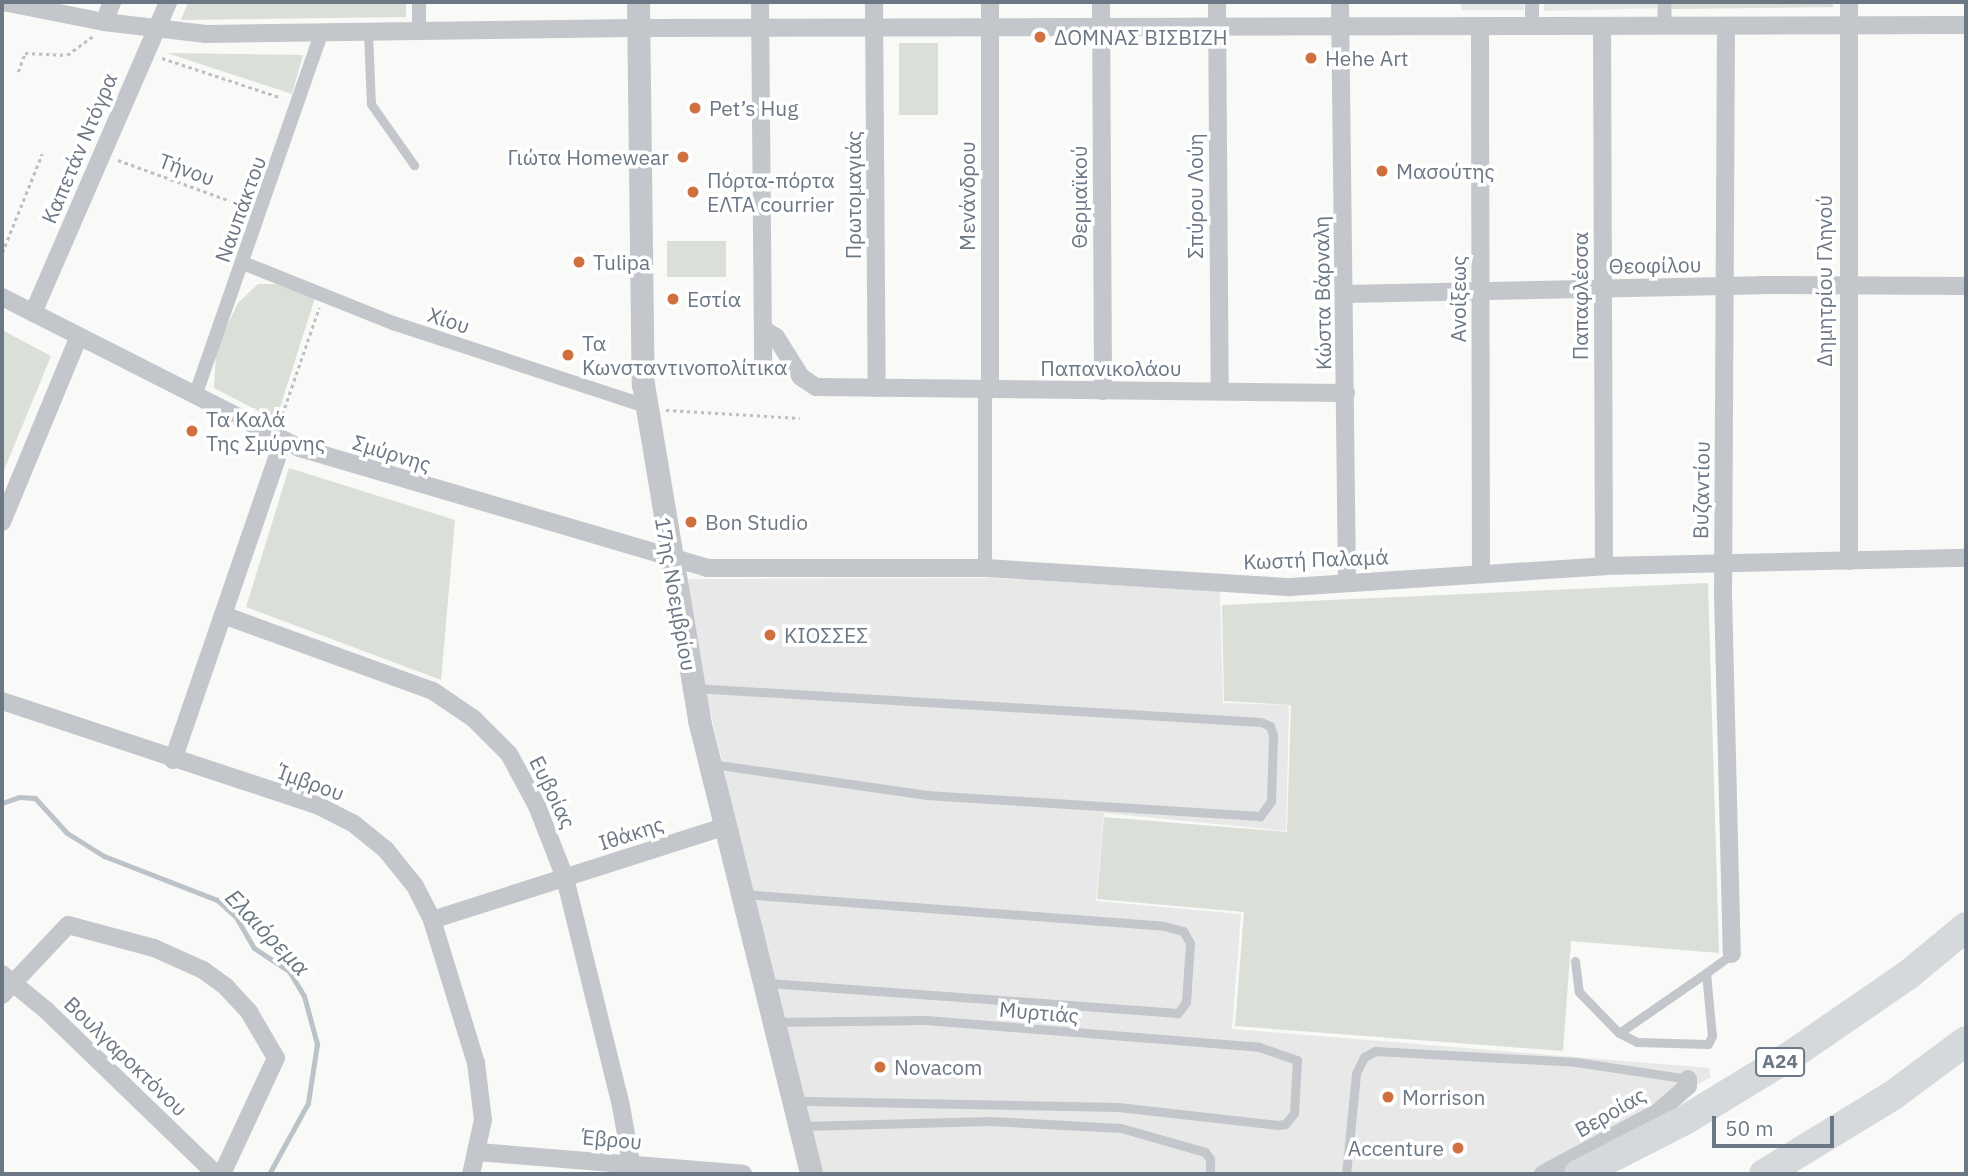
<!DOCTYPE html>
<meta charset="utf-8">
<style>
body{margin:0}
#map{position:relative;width:1968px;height:1176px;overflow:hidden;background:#f9f9f7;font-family:"IBM Plex Sans",sans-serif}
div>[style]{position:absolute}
.built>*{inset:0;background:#e7e8e7;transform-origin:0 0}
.green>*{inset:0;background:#dadfd8;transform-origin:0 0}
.stream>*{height:5px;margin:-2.5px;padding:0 2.5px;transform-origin:2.5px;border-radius:2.5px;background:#bbc3c8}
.path>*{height:2.5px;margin-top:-1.25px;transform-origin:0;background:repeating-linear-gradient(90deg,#bdbfc2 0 3.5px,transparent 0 7px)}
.service>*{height:9px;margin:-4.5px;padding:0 4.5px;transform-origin:4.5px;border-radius:4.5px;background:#c3c6ca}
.pedestrian>*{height:14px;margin:-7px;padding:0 7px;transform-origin:7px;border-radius:7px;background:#c3c6ca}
.minor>*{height:18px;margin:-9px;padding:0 9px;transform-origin:9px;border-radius:9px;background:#c3c6ca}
.tertiary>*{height:23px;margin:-11.5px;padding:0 11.5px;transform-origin:11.5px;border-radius:11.5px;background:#c3c6ca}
.trunk>*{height:30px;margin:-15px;padding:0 15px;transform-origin:15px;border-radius:15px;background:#d5d9dc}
.dots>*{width:19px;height:19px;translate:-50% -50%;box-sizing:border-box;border:4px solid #fff;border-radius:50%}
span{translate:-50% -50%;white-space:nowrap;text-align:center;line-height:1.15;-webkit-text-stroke:7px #fff;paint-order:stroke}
.shield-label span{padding:2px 5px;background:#fff;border:2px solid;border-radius:5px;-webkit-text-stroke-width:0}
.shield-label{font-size:19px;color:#6b7784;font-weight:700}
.poi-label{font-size:21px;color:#6b7784}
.left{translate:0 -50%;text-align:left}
.right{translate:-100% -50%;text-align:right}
.street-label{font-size:21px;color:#6b7784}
.water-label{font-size:23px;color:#67777f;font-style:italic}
.frame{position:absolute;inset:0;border:4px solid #6b7784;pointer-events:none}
.scale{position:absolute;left:1712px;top:1116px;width:122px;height:32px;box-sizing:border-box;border:4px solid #6b7784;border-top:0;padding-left:9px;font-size:21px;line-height:24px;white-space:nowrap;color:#6b7784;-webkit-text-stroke:5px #fff;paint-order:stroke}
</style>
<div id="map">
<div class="built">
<div style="left:1461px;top:2px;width:63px;height:8px"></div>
<div style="clip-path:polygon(1544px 2px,1665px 2px,1665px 8px,1544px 11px)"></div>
<div style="clip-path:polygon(988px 578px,1220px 591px,1223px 703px,1289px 705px,1286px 831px,1104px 813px,1096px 901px,1241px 914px,1232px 1029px,1709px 1068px,1711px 1077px,1532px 1174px,817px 1174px,720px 788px,726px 778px,679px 579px)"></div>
</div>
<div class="green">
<div style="clip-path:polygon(188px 2px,406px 2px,406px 17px,181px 20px)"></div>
<div style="clip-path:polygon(1672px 2px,1833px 2px,1833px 7px,1672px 9px)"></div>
<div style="left:899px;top:43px;width:39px;height:72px"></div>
<div style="clip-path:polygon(167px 53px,303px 55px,292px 94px)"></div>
<div style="left:667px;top:241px;width:59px;height:36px"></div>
<div style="clip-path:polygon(258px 284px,276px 284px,315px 298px,276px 420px,214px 388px,216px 353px,226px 328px,238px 303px)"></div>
<div style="clip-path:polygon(2px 330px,51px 356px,2px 475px)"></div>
<div style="clip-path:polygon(289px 468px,455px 520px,441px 680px,246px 607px)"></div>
<div style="clip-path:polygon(1708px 583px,1719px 953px,1571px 941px,1563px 1051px,1235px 1026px,1244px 912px,1097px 899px,1104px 817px,1287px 832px,1291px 705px,1224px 701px,1222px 605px)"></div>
</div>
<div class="stream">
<div style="left:2px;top:803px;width:18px;rotate:-19deg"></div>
<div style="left:19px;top:797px;width:16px;rotate:4deg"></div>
<div style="left:35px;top:798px;width:47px;rotate:47.6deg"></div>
<div style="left:67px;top:833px;width:44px;rotate:31.9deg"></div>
<div style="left:104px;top:856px;width:121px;rotate:21.3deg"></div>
<div style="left:217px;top:900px;width:25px;rotate:42deg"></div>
<div style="left:236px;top:917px;width:36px;rotate:60deg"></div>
<div style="left:254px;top:948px;width:42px;rotate:33.3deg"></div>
<div style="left:289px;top:971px;width:29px;rotate:59deg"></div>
<div style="left:304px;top:996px;width:50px;rotate:74.8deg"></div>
<div style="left:317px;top:1044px;width:60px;rotate:98.7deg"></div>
<div style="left:308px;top:1103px;width:81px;rotate:118.8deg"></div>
</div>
<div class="path">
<div style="left:162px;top:58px;width:126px;rotate:18.4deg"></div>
<div style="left:18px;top:72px;width:20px;rotate:-70deg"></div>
<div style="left:25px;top:53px;width:42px;rotate:2.7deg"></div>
<div style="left:67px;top:55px;width:32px;rotate:-36deg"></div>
<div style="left:118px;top:160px;width:137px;rotate:20deg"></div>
<div style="left:2px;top:253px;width:107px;rotate:-68deg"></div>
<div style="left:666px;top:410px;width:134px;rotate:3.4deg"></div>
<div style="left:280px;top:421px;width:120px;rotate:-71deg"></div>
</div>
<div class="service">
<div style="left:368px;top:33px;width:71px;rotate:87.6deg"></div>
<div style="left:371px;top:104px;width:75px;rotate:54.8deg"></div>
<div style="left:694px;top:688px;width:568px;rotate:3.43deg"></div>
<div style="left:1261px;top:722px;width:10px;rotate:24deg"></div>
<div style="left:1270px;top:726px;width:9px;rotate:72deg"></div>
<div style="left:1273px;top:735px;width:66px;rotate:91.7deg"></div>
<div style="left:1271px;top:801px;width:19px;rotate:126deg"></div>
<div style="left:1260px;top:816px;width:334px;rotate:-176.4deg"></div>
<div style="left:927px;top:795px;width:218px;rotate:-171.8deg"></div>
<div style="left:743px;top:894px;width:422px;rotate:4.3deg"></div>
<div style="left:1164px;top:926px;width:20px;rotate:15deg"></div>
<div style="left:1183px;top:931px;width:14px;rotate:60deg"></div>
<div style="left:1190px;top:943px;width:59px;rotate:93.9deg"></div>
<div style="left:1186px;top:1002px;width:14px;rotate:126deg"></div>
<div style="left:1178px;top:1013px;width:414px;rotate:-175.8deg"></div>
<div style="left:1575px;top:961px;width:31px;rotate:83deg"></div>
<div style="left:1579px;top:992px;width:57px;rotate:45.7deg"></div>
<div style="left:1706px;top:973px;width:63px;rotate:84.6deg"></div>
<div style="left:1712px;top:1036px;width:9px;rotate:117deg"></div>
<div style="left:1708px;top:1044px;width:71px;rotate:-178.4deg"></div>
<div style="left:1637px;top:1042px;width:20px;rotate:-153deg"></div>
<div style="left:1619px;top:1033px;width:106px;rotate:-34.6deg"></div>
<div style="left:1706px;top:973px;width:32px;rotate:-36deg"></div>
<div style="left:775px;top:1022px;width:151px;rotate:-0.8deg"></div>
<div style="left:926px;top:1020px;width:334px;rotate:4.6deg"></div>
<div style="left:1259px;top:1047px;width:40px;rotate:18.9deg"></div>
<div style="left:1297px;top:1060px;width:53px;rotate:93.2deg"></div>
<div style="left:1294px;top:1113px;width:14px;rotate:129deg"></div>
<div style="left:1285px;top:1124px;width:7px;rotate:172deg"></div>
<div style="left:1278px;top:1125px;width:161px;rotate:-173.6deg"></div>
<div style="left:1118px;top:1107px;width:323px;rotate:-178.9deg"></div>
<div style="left:802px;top:1126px;width:188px;rotate:-1.5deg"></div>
<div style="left:990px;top:1121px;width:131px;rotate:3.1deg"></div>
<div style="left:1121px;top:1128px;width:87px;rotate:15.9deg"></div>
<div style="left:1205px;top:1152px;width:9px;rotate:54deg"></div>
<div style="left:1210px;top:1159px;width:15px;rotate:90deg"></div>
<div style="left:1346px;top:1174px;width:101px;rotate:-84.3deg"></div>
<div style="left:1356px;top:1073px;width:18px;rotate:-63deg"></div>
<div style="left:1364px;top:1057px;width:13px;rotate:-29deg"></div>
<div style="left:1375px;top:1051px;width:201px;rotate:3.1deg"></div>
<div style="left:1576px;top:1062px;width:113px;rotate:8.6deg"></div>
</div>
<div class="pedestrian">
<div style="left:419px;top:2px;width:30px;rotate:90deg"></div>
<div style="left:1532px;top:26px;width:24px;rotate:-90deg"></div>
<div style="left:1664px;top:26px;width:24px;rotate:-88deg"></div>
<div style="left:243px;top:263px;width:162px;rotate:21.8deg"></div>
<div style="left:393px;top:323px;width:266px;rotate:18.2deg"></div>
<div style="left:195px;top:396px;width:383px;rotate:-70.8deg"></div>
<div style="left:985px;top:568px;width:178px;rotate:-90deg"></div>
</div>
<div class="minor">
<div style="left:3px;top:2px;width:103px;rotate:11.2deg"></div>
<div style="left:104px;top:22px;width:103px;rotate:6.7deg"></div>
<div style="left:206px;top:34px;width:443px;rotate:-0.8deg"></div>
<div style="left:649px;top:28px;width:1317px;rotate:-0.13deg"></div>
<div style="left:760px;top:2px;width:368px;rotate:89.5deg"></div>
<div style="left:874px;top:2px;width:386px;rotate:89.6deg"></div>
<div style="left:1101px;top:2px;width:389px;rotate:89.7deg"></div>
<div style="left:1217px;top:2px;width:388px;rotate:89.6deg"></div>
<div style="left:1340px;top:2px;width:581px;rotate:89.31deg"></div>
<div style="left:1849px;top:2px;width:559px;rotate:90deg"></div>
<div style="left:104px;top:22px;width:22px;rotate:-68deg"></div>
<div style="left:1480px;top:26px;width:546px;rotate:89.9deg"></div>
<div style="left:1602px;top:26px;width:540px;rotate:89.79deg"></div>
<div style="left:1726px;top:27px;width:567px;rotate:90.3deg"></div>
<div style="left:1723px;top:594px;width:360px;rotate:88.6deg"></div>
<div style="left:1345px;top:294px;width:416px;rotate:-1.2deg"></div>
<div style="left:1761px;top:285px;width:205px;rotate:0.3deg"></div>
<div style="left:2px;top:297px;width:334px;rotate:26.9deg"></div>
<div style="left:300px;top:448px;width:425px;rotate:16.4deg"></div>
<div style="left:708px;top:568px;width:277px"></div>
<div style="left:985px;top:568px;width:307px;rotate:3.6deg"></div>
<div style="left:1291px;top:587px;width:314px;rotate:-3.8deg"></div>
<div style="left:1604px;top:566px;width:362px;rotate:-1.3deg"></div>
<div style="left:33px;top:313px;width:339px;rotate:-66.5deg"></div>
<div style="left:763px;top:329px;width:15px;rotate:32deg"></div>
<div style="left:776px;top:337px;width:47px;rotate:58deg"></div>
<div style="left:801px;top:377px;width:18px;rotate:34deg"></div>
<div style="left:816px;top:387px;width:530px;rotate:0.65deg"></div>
<div style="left:990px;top:390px;width:388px;rotate:-90deg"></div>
<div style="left:2px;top:522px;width:201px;rotate:-67.5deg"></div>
<div style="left:223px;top:615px;width:223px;rotate:19.9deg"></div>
<div style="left:433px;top:691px;width:50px;rotate:34.3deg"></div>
<div style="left:474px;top:719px;width:49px;rotate:45deg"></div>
<div style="left:509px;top:754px;width:59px;rotate:61.7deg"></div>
<div style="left:537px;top:806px;width:77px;rotate:68.7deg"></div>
<div style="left:565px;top:878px;width:235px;rotate:76.2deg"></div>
<div style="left:621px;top:1106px;width:58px;rotate:80deg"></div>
<div style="left:2px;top:701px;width:334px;rotate:18.3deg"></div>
<div style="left:319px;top:806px;width:39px;rotate:27deg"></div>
<div style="left:354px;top:824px;width:41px;rotate:39.1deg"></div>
<div style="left:386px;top:850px;width:46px;rotate:51.1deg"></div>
<div style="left:415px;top:886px;width:38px;rotate:63deg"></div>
<div style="left:432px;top:920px;width:150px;rotate:72.9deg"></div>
<div style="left:476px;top:1063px;width:57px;rotate:83deg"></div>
<div style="left:483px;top:1120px;width:55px;rotate:102.5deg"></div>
<div style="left:173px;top:760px;width:338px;rotate:-71deg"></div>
<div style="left:432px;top:920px;width:305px;rotate:-17.7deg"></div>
<div style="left:2px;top:974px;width:58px;rotate:39.4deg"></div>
<div style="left:47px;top:1011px;width:235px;rotate:44deg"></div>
<div style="left:2px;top:995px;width:96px;rotate:-46.7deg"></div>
<div style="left:68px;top:925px;width:89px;rotate:15deg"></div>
<div style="left:154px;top:948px;width:54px;rotate:24.2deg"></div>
<div style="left:203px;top:970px;width:29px;rotate:36deg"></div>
<div style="left:226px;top:987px;width:34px;rotate:47deg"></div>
<div style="left:249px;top:1012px;width:53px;rotate:59.6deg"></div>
<div style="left:276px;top:1058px;width:128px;rotate:115deg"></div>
<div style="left:478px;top:1152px;width:266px;rotate:4.7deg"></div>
<div style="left:1543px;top:1174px;width:129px;rotate:-28.2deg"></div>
<div style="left:1657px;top:1113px;width:41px;rotate:-41.1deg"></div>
<div style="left:1688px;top:1086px;width:7px;rotate:-90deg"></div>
</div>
<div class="tertiary">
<div style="left:638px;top:2px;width:382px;rotate:89.3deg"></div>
<div style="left:643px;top:384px;width:341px;rotate:80.5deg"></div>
<div style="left:699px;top:720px;width:468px;rotate:76.1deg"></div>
</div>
<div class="trunk">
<div style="left:1579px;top:1174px;width:119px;rotate:-27deg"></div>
<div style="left:1685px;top:1120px;width:127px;rotate:-31.4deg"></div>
<div style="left:1793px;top:1054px;width:140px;rotate:-34.5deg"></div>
<div style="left:1908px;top:975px;width:75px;rotate:-39.6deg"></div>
<div style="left:1764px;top:1174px;width:150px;rotate:-31.4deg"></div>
<div style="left:1892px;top:1096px;width:92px;rotate:-36.6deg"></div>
</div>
<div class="dots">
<div style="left:1040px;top:37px;background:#d1703f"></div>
<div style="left:1311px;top:58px;background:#d1703f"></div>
<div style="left:695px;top:108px;background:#d1703f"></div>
<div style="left:683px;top:157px;background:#d1703f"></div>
<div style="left:1382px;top:171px;background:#d1703f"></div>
<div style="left:693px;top:192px;background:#d1703f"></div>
<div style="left:579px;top:262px;background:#d1703f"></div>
<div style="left:673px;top:299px;background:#d1703f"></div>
<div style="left:568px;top:355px;background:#d1703f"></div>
<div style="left:192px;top:431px;background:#d1703f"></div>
<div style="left:691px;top:522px;background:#d1703f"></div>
<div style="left:770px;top:635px;background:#d1703f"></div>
<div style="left:880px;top:1067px;background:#d1703f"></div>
<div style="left:1388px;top:1097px;background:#d1703f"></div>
<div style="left:1458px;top:1148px;background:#d1703f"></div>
</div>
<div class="shield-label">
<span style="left:1780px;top:1062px">Α24</span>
</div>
<div class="poi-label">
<span class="left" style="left:1054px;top:37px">ΔΟΜΝΑΣ ΒΙΣΒΙΖΗ</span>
<span class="left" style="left:1325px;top:58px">Hehe Art</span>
<span class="left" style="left:709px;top:108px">Pet’s Hug</span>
<span class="right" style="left:669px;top:157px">Γιώτα Homewear</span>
<span class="left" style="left:1396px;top:171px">Μασούτης</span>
<span class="left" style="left:707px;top:192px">Πόρτα-πόρτα<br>ΕΛΤΑ courrier</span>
<span class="left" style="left:593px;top:262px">Tulipa</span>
<span class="left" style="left:687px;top:299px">Εστία</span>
<span class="left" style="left:582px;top:355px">Τα<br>Κωνσταντινοπολίτικα</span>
<span class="left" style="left:206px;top:431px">Τα Καλά<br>Της Σμύρνης</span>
<span class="left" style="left:705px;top:522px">Bon Studio</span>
<span class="left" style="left:784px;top:635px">ΚΙΟΣΣΕΣ</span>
<span class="left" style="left:894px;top:1067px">Novacom</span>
<span class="left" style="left:1402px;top:1097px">Morrison</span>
<span class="right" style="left:1444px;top:1148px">Accenture</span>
</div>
<div class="street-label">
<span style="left:79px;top:148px;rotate:-67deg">Καπετάν Ντόγρα</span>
<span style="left:187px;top:169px;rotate:20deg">Τήνου</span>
<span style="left:853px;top:195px;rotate:-90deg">Πρωτομαγιάς</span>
<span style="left:967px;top:196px;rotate:-90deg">Μενάνδρου</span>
<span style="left:1195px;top:196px;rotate:-90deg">Σπύρου Λούη</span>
<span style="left:1079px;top:197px;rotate:-90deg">Θερμαϊκού</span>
<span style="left:240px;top:209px;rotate:-70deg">Ναυπάκτου</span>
<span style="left:1655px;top:265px;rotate:-1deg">Θεοφίλου</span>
<span style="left:1824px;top:281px;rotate:-90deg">Δημητρίου Γληνού</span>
<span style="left:1322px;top:293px;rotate:-91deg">Κώστα Βάρναλη</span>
<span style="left:1580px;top:296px;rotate:-90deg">Παπαφλέσσα</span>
<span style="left:1458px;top:299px;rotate:-90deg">Ανοίξεως</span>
<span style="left:449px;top:320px;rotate:18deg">Χίου</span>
<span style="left:1111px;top:368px">Παπανικολάου</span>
<span style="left:392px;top:453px;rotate:17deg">Σμύρνης</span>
<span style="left:1701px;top:490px;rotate:-89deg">Βυζαντίου</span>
<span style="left:1316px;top:559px;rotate:-2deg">Κωστή Παλαμά</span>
<span style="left:676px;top:594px;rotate:80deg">17ης Νοεμβρίου</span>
<span style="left:311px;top:782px;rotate:20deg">Ίμβρου</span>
<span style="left:553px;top:792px;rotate:64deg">Ευβοίας</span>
<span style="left:631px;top:833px;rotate:-18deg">Ιθάκης</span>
<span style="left:1039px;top:1012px;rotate:5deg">Μυρτιάς</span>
<span style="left:126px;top:1056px;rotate:44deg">Βουλγαροκτόνου</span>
<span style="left:1610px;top:1112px;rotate:-30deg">Βεροίας</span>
<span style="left:612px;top:1139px;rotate:5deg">Έβρου</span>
</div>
<div class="water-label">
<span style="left:268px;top:932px;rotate:46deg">Ελαιόρεμα</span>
</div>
<div class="frame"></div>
<div class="scale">50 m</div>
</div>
